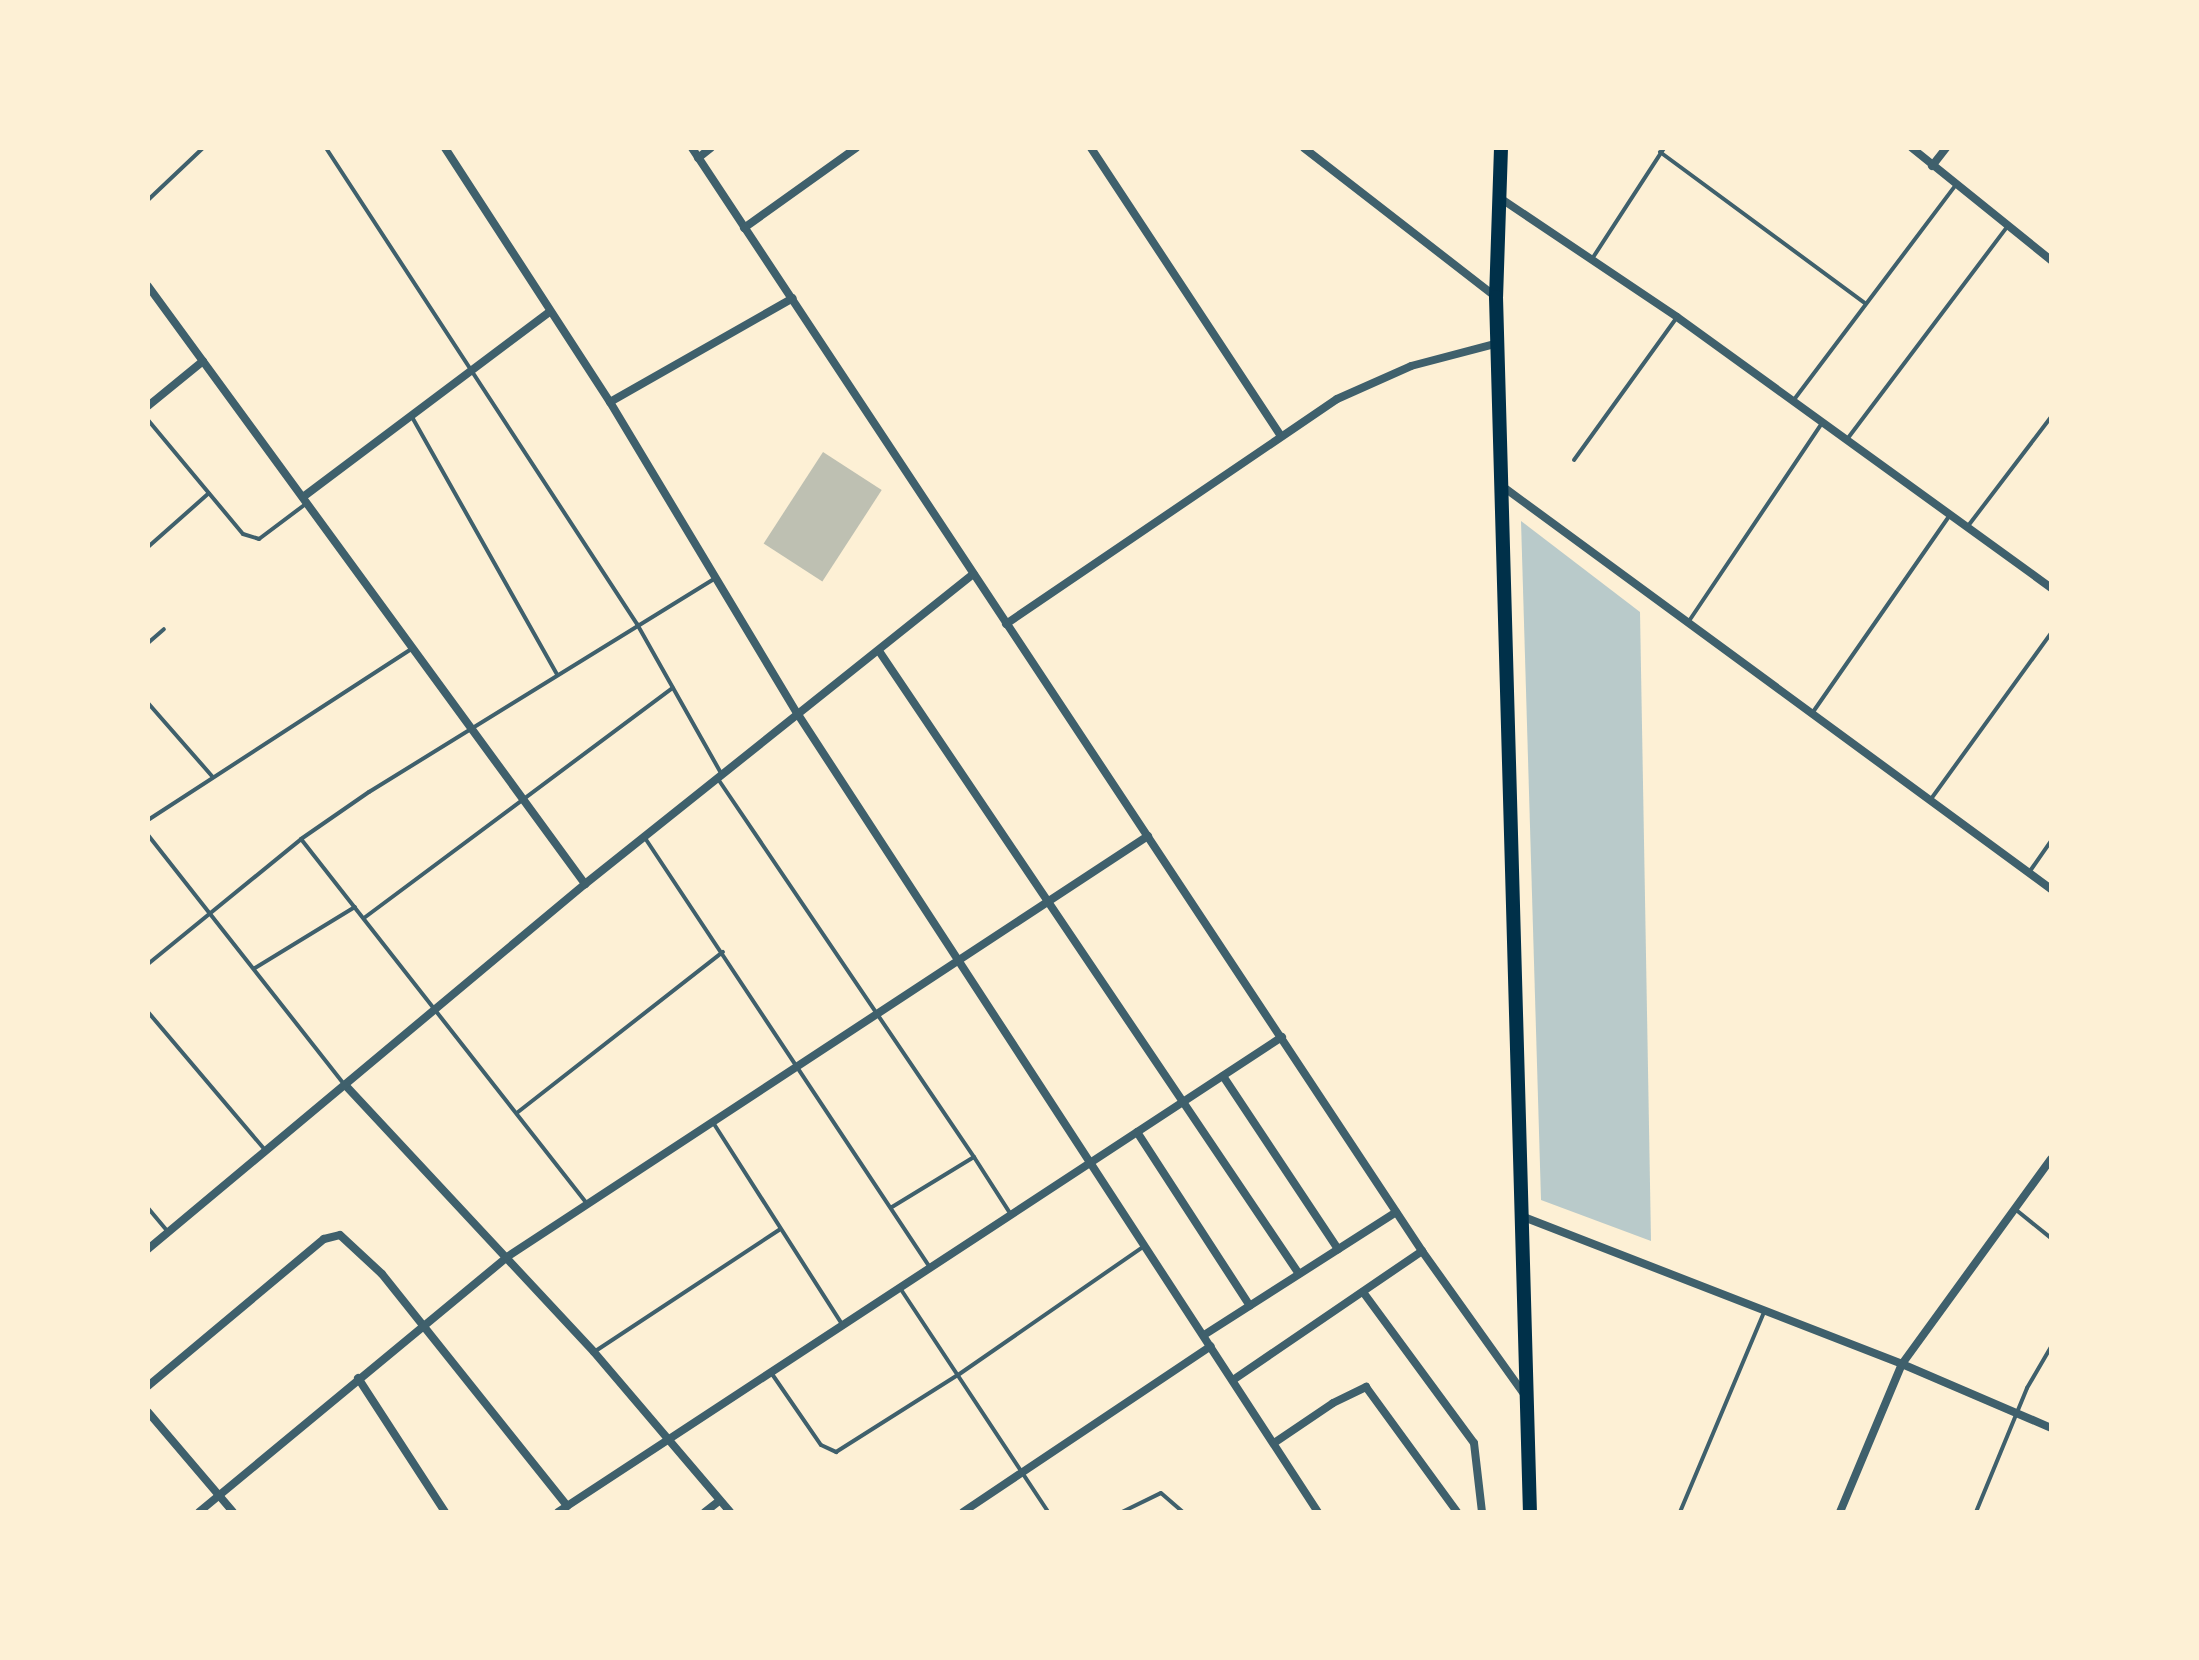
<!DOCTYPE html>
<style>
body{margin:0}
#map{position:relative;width:2199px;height:1660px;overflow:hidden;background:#fdf0d5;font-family:"DM Sans",sans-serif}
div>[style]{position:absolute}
.green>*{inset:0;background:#b9caca}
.building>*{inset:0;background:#bec0b2;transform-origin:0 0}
.service>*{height:4px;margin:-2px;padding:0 2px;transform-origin:2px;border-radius:2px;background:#3f606c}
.minor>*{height:8px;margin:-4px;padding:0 4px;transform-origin:4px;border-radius:4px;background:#3f606c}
.primary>*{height:14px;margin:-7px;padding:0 7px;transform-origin:7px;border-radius:7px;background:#003049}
span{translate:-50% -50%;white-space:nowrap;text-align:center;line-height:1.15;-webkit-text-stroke:6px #fdf0d5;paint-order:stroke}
.frame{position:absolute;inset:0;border:150px solid #fdf0d5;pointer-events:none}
</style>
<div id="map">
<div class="green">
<div style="clip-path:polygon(1521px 521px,1640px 612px,1651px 1241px,1541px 1200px)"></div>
</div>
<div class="building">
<div style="left:823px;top:452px;width:70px;height:109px;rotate:33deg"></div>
</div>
<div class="service">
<div style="left:326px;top:148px;width:569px;rotate:56.84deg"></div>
<div style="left:637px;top:624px;width:171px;rotate:60.6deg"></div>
<div style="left:1660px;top:152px;width:255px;rotate:36.4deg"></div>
<div style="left:148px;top:200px;width:76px;rotate:-43.4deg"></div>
<div style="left:1592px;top:259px;width:132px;rotate:-57deg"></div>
<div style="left:1793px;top:401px;width:269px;rotate:-53deg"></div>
<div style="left:412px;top:417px;width:295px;rotate:60.6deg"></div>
<div style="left:148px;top:420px;width:148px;rotate:50.2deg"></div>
<div style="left:243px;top:534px;width:17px;rotate:17deg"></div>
<div style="left:259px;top:539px;width:60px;rotate:-36.9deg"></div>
<div style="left:1848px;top:438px;width:264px;rotate:-53deg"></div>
<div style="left:1574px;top:460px;width:176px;rotate:-54.2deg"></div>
<div style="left:1968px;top:526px;width:137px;rotate:-52.7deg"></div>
<div style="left:148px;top:547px;width:81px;rotate:-41.5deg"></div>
<div style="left:1689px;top:621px;width:239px;rotate:-56.1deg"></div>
<div style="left:148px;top:643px;width:21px;rotate:-41deg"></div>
<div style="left:148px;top:703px;width:97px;rotate:48.8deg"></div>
<div style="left:1813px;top:712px;width:239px;rotate:-55.2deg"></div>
<div style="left:718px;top:779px;width:457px;rotate:55.9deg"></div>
<div style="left:1931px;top:799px;width:205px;rotate:-54.1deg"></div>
<div style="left:148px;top:820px;width:314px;rotate:-33deg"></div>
<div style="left:148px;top:835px;width:318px;rotate:51.8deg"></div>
<div style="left:645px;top:838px;width:514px;rotate:56.43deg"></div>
<div style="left:301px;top:839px;width:462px;rotate:51.9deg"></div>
<div style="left:2030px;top:871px;width:37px;rotate:-55deg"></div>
<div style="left:364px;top:918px;width:385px;rotate:-36.7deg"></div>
<div style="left:148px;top:964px;width:198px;rotate:-39.2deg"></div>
<div style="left:301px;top:839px;width:83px;rotate:-34.7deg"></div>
<div style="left:369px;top:792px;width:405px;rotate:-31.7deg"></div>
<div style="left:255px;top:968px;width:117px;rotate:-31.4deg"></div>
<div style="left:148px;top:1012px;width:182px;rotate:49.7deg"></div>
<div style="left:518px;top:1112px;width:260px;rotate:-38deg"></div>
<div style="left:714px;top:1124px;width:237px;rotate:57.4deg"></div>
<div style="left:892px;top:1207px;width:96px;rotate:-31.4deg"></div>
<div style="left:974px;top:1157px;width:67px;rotate:57.3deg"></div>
<div style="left:148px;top:1208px;width:30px;rotate:50deg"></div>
<div style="left:2015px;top:1209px;width:46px;rotate:38.9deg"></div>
<div style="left:900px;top:1288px;width:268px;rotate:56.5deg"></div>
<div style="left:594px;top:1352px;width:222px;rotate:-33.4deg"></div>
<div style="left:772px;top:1374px;width:86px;rotate:55.4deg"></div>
<div style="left:821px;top:1445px;width:17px;rotate:25deg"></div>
<div style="left:836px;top:1452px;width:144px;rotate:-32.3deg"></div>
<div style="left:958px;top:1375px;width:226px;rotate:-34.7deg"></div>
<div style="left:1122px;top:1512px;width:43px;rotate:-26deg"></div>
<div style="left:1161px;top:1493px;width:29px;rotate:41deg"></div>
<div style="left:1680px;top:1512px;width:217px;rotate:-67.2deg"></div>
<div style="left:1976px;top:1512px;width:134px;rotate:-67.6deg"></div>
<div style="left:2027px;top:1388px;width:48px;rotate:-59.7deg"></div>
</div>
<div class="minor">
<div style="left:445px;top:148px;width:303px;rotate:57deg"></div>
<div style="left:610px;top:402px;width:366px;rotate:59deg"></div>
<div style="left:799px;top:716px;width:950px;rotate:56.9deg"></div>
<div style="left:692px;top:148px;width:1323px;rotate:56.5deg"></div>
<div style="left:1422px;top:1251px;width:176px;rotate:54.5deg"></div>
<div style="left:1091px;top:148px;width:345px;rotate:56.6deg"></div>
<div style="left:1304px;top:148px;width:242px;rotate:37.8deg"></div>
<div style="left:1912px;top:148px;width:179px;rotate:38.9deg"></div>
<div style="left:698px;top:158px;width:16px;rotate:-38deg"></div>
<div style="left:1932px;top:166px;width:23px;rotate:-52deg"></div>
<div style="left:1500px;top:198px;width:213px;rotate:33.9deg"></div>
<div style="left:1677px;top:317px;width:462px;rotate:35.9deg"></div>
<div style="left:744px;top:228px;width:138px;rotate:-35.5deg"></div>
<div style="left:148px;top:286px;width:741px;rotate:53.84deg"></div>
<div style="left:610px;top:402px;width:210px;rotate:-29.6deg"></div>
<div style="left:148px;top:406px;width:71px;rotate:-39.3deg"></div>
<div style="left:1502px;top:486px;width:681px;rotate:36.28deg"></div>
<div style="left:303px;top:497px;width:306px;rotate:-36.9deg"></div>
<div style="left:1006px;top:624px;width:400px;rotate:-34.2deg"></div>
<div style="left:1337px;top:399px;width:81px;rotate:-24deg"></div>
<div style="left:1411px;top:366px;width:90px;rotate:-14.8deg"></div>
<div style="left:879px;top:651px;width:751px;rotate:56.01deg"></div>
<div style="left:1223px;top:1076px;width:208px;rotate:56.4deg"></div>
<div style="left:347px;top:1087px;width:362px;rotate:47deg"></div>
<div style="left:594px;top:1352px;width:210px;rotate:49.6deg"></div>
<div style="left:1137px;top:1132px;width:207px;rotate:57deg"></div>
<div style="left:1521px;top:1216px;width:409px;rotate:21.2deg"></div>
<div style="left:1902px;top:1364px;width:162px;rotate:23.2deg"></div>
<div style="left:148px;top:1249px;width:569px;rotate:-39.87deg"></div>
<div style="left:585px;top:884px;width:497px;rotate:-38.6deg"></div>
<div style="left:1363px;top:1292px;width:187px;rotate:53.7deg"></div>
<div style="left:1474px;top:1443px;width:69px;rotate:83.4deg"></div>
<div style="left:1204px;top:1335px;width:228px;rotate:-32.6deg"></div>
<div style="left:358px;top:1378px;width:160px;rotate:57deg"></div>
<div style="left:1233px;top:1380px;width:229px;rotate:-34.3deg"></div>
<div style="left:148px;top:1386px;width:229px;rotate:-39.9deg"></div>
<div style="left:324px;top:1239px;width:16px;rotate:-14deg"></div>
<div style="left:340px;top:1235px;width:57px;rotate:42.9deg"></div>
<div style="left:382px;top:1274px;width:297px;rotate:51.4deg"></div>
<div style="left:148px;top:1412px;width:131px;rotate:49.6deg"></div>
<div style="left:1274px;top:1443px;width:71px;rotate:-34.1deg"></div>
<div style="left:1333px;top:1403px;width:37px;rotate:-26deg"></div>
<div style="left:1366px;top:1387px;width:155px;rotate:53.9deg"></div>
<div style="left:199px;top:1512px;width:400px;rotate:-39.6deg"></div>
<div style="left:507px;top:1257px;width:767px;rotate:-33.3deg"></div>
<div style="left:558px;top:1512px;width:866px;rotate:-33.27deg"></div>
<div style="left:705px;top:1512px;width:18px;rotate:-38deg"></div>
<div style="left:963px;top:1512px;width:298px;rotate:-33.8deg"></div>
<div style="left:1840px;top:1512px;width:160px;rotate:-67.3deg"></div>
<div style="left:1902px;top:1364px;width:253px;rotate:-54deg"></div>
</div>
<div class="primary">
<div style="left:1501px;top:148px;width:149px;rotate:91.9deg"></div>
<div style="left:1496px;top:297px;width:1215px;rotate:88.4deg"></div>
</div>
<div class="frame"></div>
</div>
